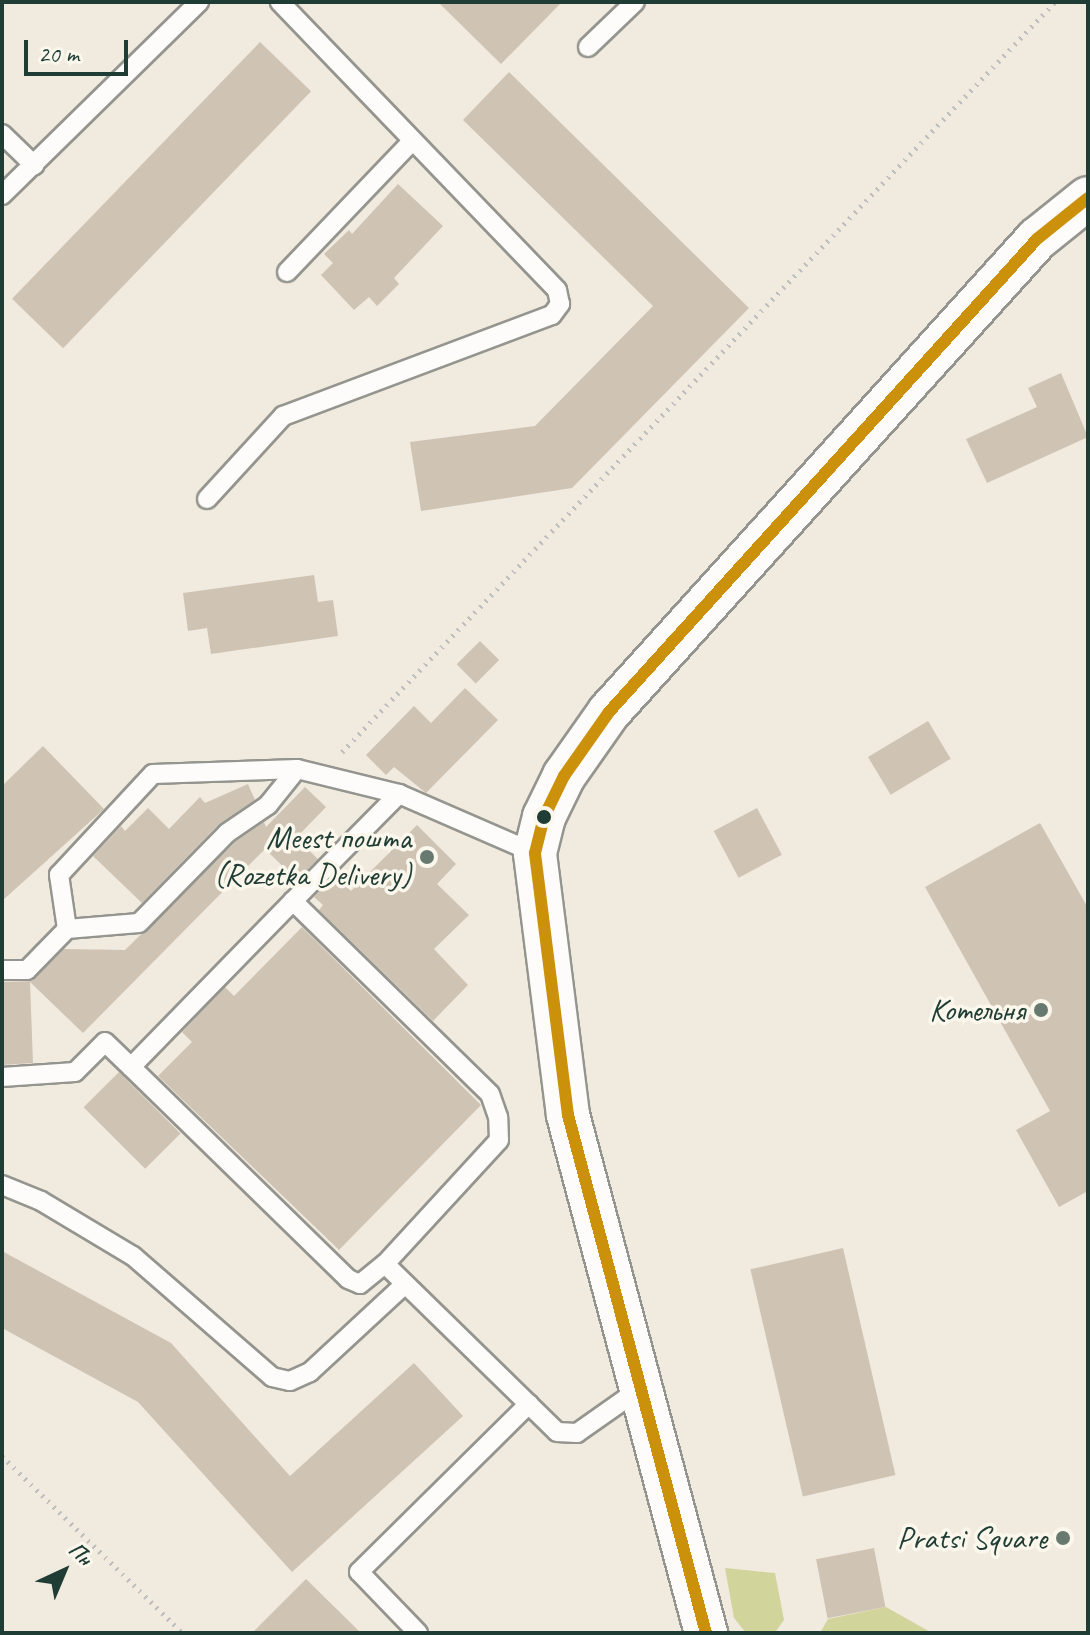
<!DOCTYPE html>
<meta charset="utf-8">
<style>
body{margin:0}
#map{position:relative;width:1090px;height:1635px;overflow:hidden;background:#f1eadf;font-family:Caveat,sans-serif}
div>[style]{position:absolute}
.green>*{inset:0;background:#d1d49b}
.building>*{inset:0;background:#cfc4b4;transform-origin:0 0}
.path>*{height:5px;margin-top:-2.5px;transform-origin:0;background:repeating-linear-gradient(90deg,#bfc0be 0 2px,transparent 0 8px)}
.roads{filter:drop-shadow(2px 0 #94958e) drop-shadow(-2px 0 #94958e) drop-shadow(0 2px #94958e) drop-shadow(0 -2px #94958e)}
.service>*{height:18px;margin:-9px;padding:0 9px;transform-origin:9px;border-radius:9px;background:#fdfcfa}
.tertiary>*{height:42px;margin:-21px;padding:0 21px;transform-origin:21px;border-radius:21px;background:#fdfcfa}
.bus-1>*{height:12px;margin:-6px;padding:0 6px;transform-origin:6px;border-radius:6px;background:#cc910a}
.dots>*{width:22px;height:22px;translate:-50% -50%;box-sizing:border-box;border:4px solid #fbf7ec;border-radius:50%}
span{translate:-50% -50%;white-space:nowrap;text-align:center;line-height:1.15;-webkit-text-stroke:7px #fbf7ec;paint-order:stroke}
.poi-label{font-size:32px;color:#1f3d34}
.right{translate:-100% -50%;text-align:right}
.frame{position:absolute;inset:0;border:4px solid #1f3d34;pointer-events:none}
.north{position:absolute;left:24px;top:1531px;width:80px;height:80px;-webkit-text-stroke:6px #fbf7ec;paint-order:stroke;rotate:44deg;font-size:22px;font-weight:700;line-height:32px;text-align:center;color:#1f3d34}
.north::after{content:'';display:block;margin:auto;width:28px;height:36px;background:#1f3d34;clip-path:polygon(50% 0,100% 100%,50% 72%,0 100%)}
.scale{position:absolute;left:24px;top:40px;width:104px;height:36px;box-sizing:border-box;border:4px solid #1f3d34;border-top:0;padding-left:10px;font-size:24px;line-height:28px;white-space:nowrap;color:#1f3d34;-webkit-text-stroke:6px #fbf7ec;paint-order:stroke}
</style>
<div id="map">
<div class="green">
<div style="clip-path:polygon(725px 1568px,775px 1573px,784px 1620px,776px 1631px,746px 1633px,734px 1618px)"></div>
<div style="clip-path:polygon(886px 1607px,932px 1633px,820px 1633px,828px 1619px)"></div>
</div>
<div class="building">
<div style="clip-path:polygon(438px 2px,562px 2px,501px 64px)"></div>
<div style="left:260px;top:42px;width:71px;height:357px;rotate:44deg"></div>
<div style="clip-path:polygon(509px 72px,749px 308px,572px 488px,421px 511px,410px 442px,535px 426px,653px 306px,463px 120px)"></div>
<div style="clip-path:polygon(398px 184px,443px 226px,394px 278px,399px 284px,377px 306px,369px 297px,354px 310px,321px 275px,333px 263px,324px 254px,349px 230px,352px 234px)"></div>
<div style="clip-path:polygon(1061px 373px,1088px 437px,987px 483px,966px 439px,1037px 407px,1028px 388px)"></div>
<div style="clip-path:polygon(314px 575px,318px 602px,333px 600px,338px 636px,211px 654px,207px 628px,188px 631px,183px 593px)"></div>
<div style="left:480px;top:641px;width:27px;height:33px;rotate:45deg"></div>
<div style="clip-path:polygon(465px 688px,498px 720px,426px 793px,394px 767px,386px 775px,366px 755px,414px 706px,431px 723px)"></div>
<div style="left:928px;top:721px;width:44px;height:70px;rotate:59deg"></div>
<div style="clip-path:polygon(43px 746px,104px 809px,2px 901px,2px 786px)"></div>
<div style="clip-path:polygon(248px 784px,255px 800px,219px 824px,142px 903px,93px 856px,121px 826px,125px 831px,148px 808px,169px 829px,200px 797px,205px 803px)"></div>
<div style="clip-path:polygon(305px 787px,326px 807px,296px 838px,318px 859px,297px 880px,265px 849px,83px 1033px,30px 982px,33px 1063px,2px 1065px,2px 982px,32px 981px,64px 949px,125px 950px,235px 842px,264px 822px,266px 827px)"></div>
<div style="left:757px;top:808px;width:53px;height:49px;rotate:62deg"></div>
<div style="clip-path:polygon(1040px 823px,1088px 908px,1088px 1191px,1059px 1207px,1016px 1130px,1050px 1111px,925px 887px)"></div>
<div style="clip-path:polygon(417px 825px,456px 864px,437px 884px,469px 915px,434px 949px,468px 985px,433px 1021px,319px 910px,323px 905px,314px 897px,335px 875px,351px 891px)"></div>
<div style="clip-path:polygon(302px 927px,481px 1105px,339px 1250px,158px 1076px,192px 1042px,182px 1032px,225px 987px,234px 996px)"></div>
<div style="left:119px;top:1072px;width:87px;height:50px;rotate:45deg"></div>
<div style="left:843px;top:1248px;width:233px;height:95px;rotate:77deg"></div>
<div style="clip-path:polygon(2px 1251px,171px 1343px,290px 1476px,414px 1363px,463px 1416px,292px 1572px,138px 1402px,2px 1328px)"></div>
<div style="left:874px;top:1548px;width:60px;height:59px;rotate:79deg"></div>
<div style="clip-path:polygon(306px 1579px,361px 1633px,252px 1633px)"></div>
</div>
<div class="path">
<div style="left:342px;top:752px;width:1035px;rotate:-46.45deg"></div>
<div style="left:2px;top:1456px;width:253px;rotate:44.4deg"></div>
</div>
<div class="roads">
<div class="service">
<div style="left:588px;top:47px;width:65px;rotate:-43.8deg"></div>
<div style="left:2px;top:134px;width:45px;rotate:44.1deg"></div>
<div style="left:2px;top:195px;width:276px;rotate:-44.4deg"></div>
<div style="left:287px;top:272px;width:181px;rotate:-46.3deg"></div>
<div style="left:207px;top:499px;width:113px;rotate:-47.5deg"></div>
<div style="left:283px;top:416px;width:287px;rotate:-20.6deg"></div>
<div style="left:552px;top:315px;width:14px;rotate:-54deg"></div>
<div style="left:560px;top:304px;width:14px;rotate:-102deg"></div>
<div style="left:557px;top:290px;width:400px;rotate:-133.9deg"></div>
<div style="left:293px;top:901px;width:151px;rotate:-45.3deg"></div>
<div style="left:399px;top:794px;width:148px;rotate:23.5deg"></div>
<div style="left:67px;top:929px;width:55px;rotate:-98.4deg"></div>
<div style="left:59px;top:875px;width:138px;rotate:-47.1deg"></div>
<div style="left:153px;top:774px;width:144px;rotate:-2deg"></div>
<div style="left:297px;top:769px;width:105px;rotate:13.8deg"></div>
<div style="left:2px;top:970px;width:25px"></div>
<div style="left:27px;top:970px;width:57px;rotate:-45.7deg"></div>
<div style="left:67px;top:929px;width:72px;rotate:-4.8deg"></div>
<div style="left:139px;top:923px;width:126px;rotate:-45.6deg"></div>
<div style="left:227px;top:833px;width:50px;rotate:-34.3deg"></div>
<div style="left:268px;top:805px;width:46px;rotate:-51.1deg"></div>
<div style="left:2px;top:1077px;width:73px;rotate:-3.9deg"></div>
<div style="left:75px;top:1072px;width:42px;rotate:-45deg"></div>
<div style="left:105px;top:1042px;width:36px;rotate:44deg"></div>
<div style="left:2px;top:1185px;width:42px;rotate:22.3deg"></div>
<div style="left:41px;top:1201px;width:107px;rotate:30.9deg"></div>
<div style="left:133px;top:1256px;width:184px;rotate:41deg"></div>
<div style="left:272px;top:1377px;width:18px;rotate:13deg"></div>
<div style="left:290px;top:1381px;width:22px;rotate:-24deg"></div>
<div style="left:310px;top:1372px;width:129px;rotate:-42.8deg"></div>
<div style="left:385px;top:1264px;width:168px;rotate:-47.4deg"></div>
<div style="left:499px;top:1140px;width:23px;rotate:-92deg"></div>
<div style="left:498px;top:1117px;width:24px;rotate:-109deg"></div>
<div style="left:490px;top:1094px;width:276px;rotate:-135.6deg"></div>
<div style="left:293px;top:901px;width:232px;rotate:134.3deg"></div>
<div style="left:131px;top:1067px;width:303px;rotate:44.3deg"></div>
<div style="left:348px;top:1279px;width:13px;rotate:23deg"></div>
<div style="left:360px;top:1284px;width:32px;rotate:-39deg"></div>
<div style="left:385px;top:1264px;width:240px;rotate:44.3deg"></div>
<div style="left:557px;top:1432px;width:20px;rotate:3deg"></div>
<div style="left:577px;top:1433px;width:78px;rotate:-35.1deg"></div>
<div style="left:418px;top:1633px;width:85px;rotate:-134deg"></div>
<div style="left:359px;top:1572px;width:239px;rotate:-44.7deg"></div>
</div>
<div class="tertiary">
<div style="left:706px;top:1633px;width:536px;rotate:-104.92deg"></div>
<div style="left:568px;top:1115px;width:264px;rotate:-97.2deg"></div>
<div style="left:535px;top:853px;width:37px;rotate:-76deg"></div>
<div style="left:544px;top:817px;width:46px;rotate:-64deg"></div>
<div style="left:564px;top:776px;width:78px;rotate:-54.9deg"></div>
<div style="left:609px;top:712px;width:638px;rotate:-47.86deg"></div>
<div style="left:1037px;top:239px;width:65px;rotate:-38.8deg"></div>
</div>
</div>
<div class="bus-1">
<div style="left:706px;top:1633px;width:536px;rotate:-104.92deg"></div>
<div style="left:568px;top:1115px;width:264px;rotate:-97.2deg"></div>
<div style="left:535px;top:853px;width:37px;rotate:-76deg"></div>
<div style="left:544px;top:817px;width:46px;rotate:-64deg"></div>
<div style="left:564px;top:776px;width:78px;rotate:-54.9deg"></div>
<div style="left:609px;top:712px;width:638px;rotate:-47.86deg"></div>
<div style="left:1037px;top:239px;width:65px;rotate:-38.8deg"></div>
</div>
<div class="dots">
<div style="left:544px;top:817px;background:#1f3d34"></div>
<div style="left:427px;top:857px;background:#687a70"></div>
<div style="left:1041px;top:1010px;background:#687a70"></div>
<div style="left:1063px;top:1538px;background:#687a70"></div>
</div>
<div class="poi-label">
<span class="right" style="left:411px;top:857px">Meest пошта<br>(Rozetka Delivery)</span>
<span class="right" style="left:1025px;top:1010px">Котельня</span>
<span class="right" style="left:1047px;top:1538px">Pratsi Square</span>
</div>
<div class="frame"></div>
<div class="north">Пн</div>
<div class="scale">20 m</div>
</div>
